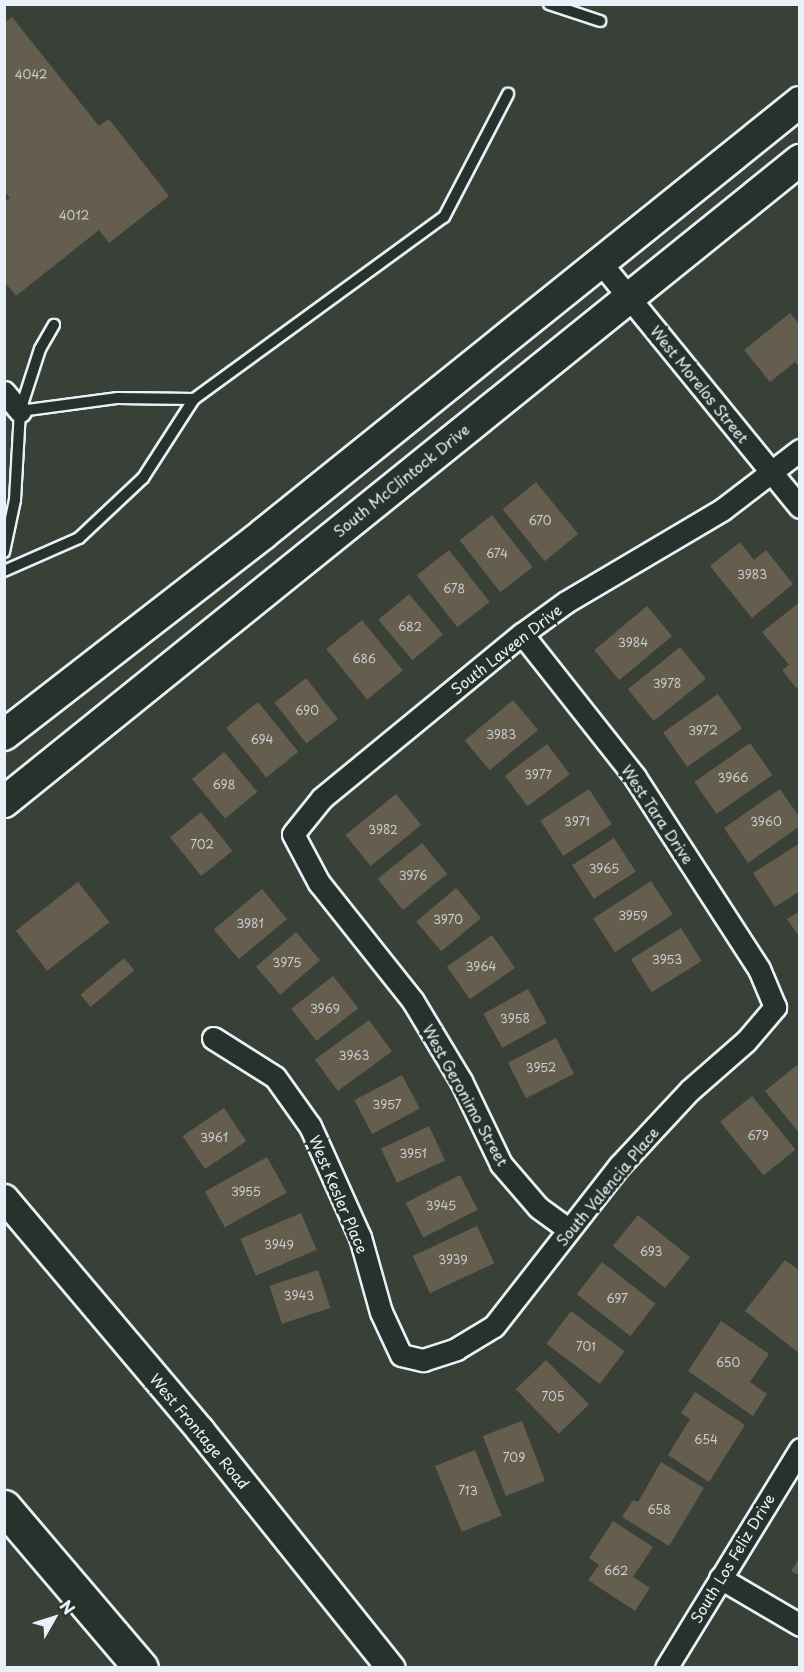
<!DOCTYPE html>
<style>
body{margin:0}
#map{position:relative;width:804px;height:1672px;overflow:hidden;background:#394037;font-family:"Playpen Sans",sans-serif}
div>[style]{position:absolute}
.building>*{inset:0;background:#655d4e;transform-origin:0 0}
.roads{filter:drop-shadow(2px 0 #e8f1f8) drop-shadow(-2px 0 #e8f1f8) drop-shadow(0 2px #e8f1f8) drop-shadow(0 -2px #e8f1f8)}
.service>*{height:10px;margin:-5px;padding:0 5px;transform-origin:5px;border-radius:5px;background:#26332d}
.minor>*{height:21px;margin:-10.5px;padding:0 10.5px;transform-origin:10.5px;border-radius:10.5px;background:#26332d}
.tertiary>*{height:27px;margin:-13.5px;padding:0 13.5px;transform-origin:13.5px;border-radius:13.5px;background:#26332d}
.secondary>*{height:30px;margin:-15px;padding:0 15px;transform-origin:15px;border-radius:15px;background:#26332d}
.motorway>*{height:33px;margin:-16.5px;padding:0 16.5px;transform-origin:16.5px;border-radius:16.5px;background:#26332d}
span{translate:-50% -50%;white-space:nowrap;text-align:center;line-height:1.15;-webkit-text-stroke:6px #26332d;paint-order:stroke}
.number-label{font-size:12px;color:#c7ccce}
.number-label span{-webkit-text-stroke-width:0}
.street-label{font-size:15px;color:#e8f1f8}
.frame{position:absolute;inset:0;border:6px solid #e8f1f8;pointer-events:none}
.north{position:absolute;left:24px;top:1588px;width:60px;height:60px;-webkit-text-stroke:4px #26332d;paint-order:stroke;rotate:51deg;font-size:16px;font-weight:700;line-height:24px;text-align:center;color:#e8f1f8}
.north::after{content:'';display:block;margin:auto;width:21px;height:27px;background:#e8f1f8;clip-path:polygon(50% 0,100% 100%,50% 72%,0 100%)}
</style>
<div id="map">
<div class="building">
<div style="clip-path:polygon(12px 17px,99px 126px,109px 119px,169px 196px,109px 243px,99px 230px,16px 296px,4px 281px,4px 202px,10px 198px,4px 191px,4px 23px)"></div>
<div style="clip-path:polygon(790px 313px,800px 325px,800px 368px,795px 362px,770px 382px,744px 350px)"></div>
<div style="left:536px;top:482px;width:67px;height:43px;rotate:51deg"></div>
<div style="left:492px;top:515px;width:66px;height:41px;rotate:52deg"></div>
<div style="clip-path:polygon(740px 542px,754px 560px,766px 550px,793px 584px,752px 618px,710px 566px)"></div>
<div style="left:449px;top:550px;width:66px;height:41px;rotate:52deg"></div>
<div style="left:409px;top:594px;width:53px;height:40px;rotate:50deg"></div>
<div style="clip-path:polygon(800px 602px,800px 685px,796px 688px,782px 670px,789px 665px,762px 632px)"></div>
<div style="left:647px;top:606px;width:39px;height:69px;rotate:50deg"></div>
<div style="left:362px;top:620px;width:65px;height:46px;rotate:51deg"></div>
<div style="left:680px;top:647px;width:41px;height:67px;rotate:51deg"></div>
<div style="left:306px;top:678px;width:52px;height:40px;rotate:52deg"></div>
<div style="left:718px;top:694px;width:42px;height:67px;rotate:55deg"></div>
<div style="left:513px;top:700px;width:39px;height:63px;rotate:50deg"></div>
<div style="left:258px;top:702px;width:64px;height:41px;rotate:51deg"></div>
<div style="left:750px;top:743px;width:39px;height:68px;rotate:55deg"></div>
<div style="left:547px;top:744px;width:38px;height:53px;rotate:53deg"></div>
<div style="left:224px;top:752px;width:52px;height:42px;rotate:50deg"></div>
<div style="left:589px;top:789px;width:42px;height:58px;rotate:57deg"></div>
<div style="clip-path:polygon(780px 789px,800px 818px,800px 826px,748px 863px,724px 828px)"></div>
<div style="left:396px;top:794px;width:40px;height:65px;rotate:51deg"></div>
<div style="left:201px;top:812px;width:50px;height:40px;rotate:51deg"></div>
<div style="left:614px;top:838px;width:40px;height:50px;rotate:57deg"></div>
<div style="left:422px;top:843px;width:40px;height:57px;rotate:51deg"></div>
<div style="clip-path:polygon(800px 843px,800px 891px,775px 907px,753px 873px)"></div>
<div style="left:651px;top:881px;width:40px;height:69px;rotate:57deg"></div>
<div style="left:78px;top:882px;width:51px;height:79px;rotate:52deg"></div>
<div style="left:456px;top:888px;width:39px;height:52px;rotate:50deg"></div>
<div style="left:262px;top:889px;width:39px;height:63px;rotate:50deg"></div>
<div style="clip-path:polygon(800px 911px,800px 938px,787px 919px)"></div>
<div style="left:681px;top:928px;width:39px;height:59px;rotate:58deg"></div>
<div style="left:296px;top:932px;width:37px;height:53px;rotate:49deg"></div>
<div style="left:492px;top:935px;width:40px;height:55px;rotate:55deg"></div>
<div style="left:124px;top:958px;width:16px;height:57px;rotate:50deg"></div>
<div style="left:333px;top:976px;width:41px;height:53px;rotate:52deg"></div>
<div style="left:528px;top:989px;width:39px;height:51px;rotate:61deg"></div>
<div style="left:369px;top:1020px;width:39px;height:67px;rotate:54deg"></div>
<div style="left:556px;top:1038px;width:40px;height:54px;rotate:63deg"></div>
<div style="clip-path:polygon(797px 1065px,800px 1068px,800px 1134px,765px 1091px)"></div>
<div style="left:402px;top:1075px;width:38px;height:54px;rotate:62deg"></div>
<div style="left:752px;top:1096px;width:69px;height:41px;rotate:51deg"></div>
<div style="left:224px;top:1108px;width:40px;height:50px;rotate:56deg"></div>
<div style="left:429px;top:1126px;width:38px;height:53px;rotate:65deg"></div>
<div style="left:267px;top:1157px;width:41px;height:71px;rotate:61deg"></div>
<div style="left:460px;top:1175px;width:39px;height:61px;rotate:63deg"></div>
<div style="left:301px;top:1213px;width:40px;height:66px;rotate:67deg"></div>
<div style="left:638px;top:1215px;width:67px;height:40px;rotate:39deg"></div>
<div style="left:477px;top:1226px;width:41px;height:71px;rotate:65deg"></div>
<div style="clip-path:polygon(785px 1260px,800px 1271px,800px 1354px,745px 1311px)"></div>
<div style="left:602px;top:1262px;width:68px;height:41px;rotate:38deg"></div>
<div style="left:318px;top:1270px;width:40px;height:51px;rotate:72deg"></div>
<div style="left:571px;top:1311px;width:67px;height:41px;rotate:37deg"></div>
<div style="clip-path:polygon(721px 1321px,769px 1354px,750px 1382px,767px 1394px,753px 1416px,688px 1371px)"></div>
<div style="left:546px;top:1360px;width:62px;height:42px;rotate:46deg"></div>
<div style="clip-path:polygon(695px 1392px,745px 1425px,709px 1482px,668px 1455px,690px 1419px,681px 1413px)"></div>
<div style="left:522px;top:1421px;width:64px;height:42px;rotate:69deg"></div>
<div style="left:475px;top:1450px;width:71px;height:43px;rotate:68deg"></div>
<div style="clip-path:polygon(661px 1462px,704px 1488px,669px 1546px,622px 1517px,633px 1500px,638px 1502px)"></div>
<div style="clip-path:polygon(613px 1521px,653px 1547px,633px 1577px,650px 1588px,635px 1611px,588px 1580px,599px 1565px,589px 1558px)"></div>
<div style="clip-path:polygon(800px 1557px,800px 1576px,791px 1571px)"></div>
</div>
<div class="roads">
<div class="service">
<div style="left:549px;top:4px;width:54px;rotate:18.4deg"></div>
<div style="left:20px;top:411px;width:99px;rotate:-7.6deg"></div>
<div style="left:118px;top:398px;width:76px;rotate:0.8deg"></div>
<div style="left:4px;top:552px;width:53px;rotate:-78.1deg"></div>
<div style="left:15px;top:500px;width:89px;rotate:-86.8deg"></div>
<div style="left:20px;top:411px;width:65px;rotate:-72.1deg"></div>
<div style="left:40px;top:349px;width:28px;rotate:-60deg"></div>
<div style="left:4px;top:571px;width:82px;rotate:-23.7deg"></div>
<div style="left:79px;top:538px;width:88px;rotate:-43.2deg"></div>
<div style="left:143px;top:478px;width:94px;rotate:-57.2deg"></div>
<div style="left:194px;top:399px;width:309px;rotate:-36.1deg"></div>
<div style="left:444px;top:217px;width:139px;rotate:-62.5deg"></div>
</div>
<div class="minor">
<div style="left:600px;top:262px;width:316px;rotate:50.8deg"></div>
<div style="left:4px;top:392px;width:25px;rotate:50deg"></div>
<div style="left:213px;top:1038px;width:73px;rotate:32.2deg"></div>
<div style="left:275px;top:1077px;width:60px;rotate:54.5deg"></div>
<div style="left:310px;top:1126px;width:122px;rotate:65.8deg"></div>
<div style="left:360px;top:1237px;width:78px;rotate:74.4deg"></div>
<div style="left:381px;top:1312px;width:47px;rotate:65.1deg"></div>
<div style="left:401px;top:1355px;width:23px;rotate:13deg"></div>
<div style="left:423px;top:1360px;width:35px;rotate:-18deg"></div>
<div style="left:456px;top:1349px;width:44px;rotate:-31.2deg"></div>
<div style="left:494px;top:1326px;width:204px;rotate:-52deg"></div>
<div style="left:620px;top:1165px;width:103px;rotate:-47deg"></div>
<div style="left:690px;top:1090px;width:74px;rotate:-41.2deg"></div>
<div style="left:746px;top:1041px;width:45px;rotate:-49.5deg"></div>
<div style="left:775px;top:1007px;width:41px;rotate:-112.8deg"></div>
<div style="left:759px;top:969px;width:229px;rotate:-122.9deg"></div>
<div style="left:635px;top:777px;width:182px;rotate:-128.3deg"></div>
<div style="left:568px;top:1229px;width:37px;rotate:-144deg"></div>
<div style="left:538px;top:1207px;width:57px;rotate:-130.7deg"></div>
<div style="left:501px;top:1164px;width:92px;rotate:-115.7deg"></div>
<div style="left:461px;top:1081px;width:93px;rotate:-121deg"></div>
<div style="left:413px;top:1001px;width:151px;rotate:-128.5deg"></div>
<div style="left:319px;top:883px;width:55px;rotate:-118deg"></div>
<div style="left:293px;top:834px;width:46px;rotate:-51.1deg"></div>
<div style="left:322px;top:798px;width:259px;rotate:-39.4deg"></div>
<div style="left:522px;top:634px;width:54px;rotate:-36deg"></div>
<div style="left:566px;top:602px;width:182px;rotate:-30.6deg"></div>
<div style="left:723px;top:509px;width:97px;rotate:-37.5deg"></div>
<div style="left:720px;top:1578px;width:93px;rotate:30.4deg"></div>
<div style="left:666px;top:1668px;width:257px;rotate:-58.5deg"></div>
</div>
<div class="tertiary">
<div style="left:4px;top:1198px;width:304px;rotate:49.8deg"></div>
<div style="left:200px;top:1430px;width:305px;rotate:51.3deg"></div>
</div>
<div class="secondary">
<div style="left:4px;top:735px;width:328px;rotate:-37.8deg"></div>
<div style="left:263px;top:534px;width:689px;rotate:-38.82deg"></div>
<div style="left:4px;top:802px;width:1023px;rotate:-38.89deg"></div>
</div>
<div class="motorway">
<div style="left:4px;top:1507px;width:211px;rotate:49.6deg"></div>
</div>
</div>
<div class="number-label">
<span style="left:31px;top:75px">4042</span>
<span style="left:74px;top:216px">4012</span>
<span style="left:540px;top:521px">670</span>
<span style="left:497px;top:554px">674</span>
<span style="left:752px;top:575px">3983</span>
<span style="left:454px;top:589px">678</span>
<span style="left:410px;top:627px">682</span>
<span style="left:633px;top:643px">3984</span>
<span style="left:364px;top:659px">686</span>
<span style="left:667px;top:684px">3978</span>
<span style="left:307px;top:711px">690</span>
<span style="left:703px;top:731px">3972</span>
<span style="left:501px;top:735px">3983</span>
<span style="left:262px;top:740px">694</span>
<span style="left:538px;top:775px">3977</span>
<span style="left:733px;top:778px">3966</span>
<span style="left:224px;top:785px">698</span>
<span style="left:577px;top:822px">3971</span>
<span style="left:766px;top:822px">3960</span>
<span style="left:383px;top:830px">3982</span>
<span style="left:202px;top:845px">702</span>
<span style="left:604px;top:869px">3965</span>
<span style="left:413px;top:876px">3976</span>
<span style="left:633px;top:916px">3959</span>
<span style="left:448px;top:920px">3970</span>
<span style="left:250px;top:924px">3981</span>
<span style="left:667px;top:960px">3953</span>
<span style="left:287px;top:963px">3975</span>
<span style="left:481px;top:967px">3964</span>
<span style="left:325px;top:1009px">3969</span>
<span style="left:515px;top:1019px">3958</span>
<span style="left:354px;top:1056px">3963</span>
<span style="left:541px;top:1068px">3952</span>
<span style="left:387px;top:1105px">3957</span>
<span style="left:758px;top:1136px">679</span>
<span style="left:214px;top:1138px">3961</span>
<span style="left:413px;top:1154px">3951</span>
<span style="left:246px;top:1192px">3955</span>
<span style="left:441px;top:1206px">3945</span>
<span style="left:279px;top:1245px">3949</span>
<span style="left:651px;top:1252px">693</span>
<span style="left:453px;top:1260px">3939</span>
<span style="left:299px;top:1296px">3943</span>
<span style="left:617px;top:1299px">697</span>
<span style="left:586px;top:1347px">701</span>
<span style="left:728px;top:1363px">650</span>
<span style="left:553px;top:1397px">705</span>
<span style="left:706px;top:1440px">654</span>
<span style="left:514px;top:1458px">709</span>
<span style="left:468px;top:1491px">713</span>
<span style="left:659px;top:1510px">658</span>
<span style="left:616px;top:1571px">662</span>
</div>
<div class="street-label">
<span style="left:700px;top:384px;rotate:51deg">West Morelos Street</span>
<span style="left:401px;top:480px;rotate:-39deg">South McClintock Drive</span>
<span style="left:506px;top:649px;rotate:-38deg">South Laveen Drive</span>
<span style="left:658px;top:814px;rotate:56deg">West Tara Drive</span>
<span style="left:466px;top:1095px;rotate:61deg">West Geronimo Street</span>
<span style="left:607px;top:1186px;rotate:-50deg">South Valencia Place</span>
<span style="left:339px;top:1194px;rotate:67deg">West Kesler Place</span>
<span style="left:200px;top:1431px;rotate:50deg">West Frontage Road</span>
<span style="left:732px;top:1558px;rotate:-59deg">South Los Feliz Drive</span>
</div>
<div class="frame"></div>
<div class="north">N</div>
</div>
